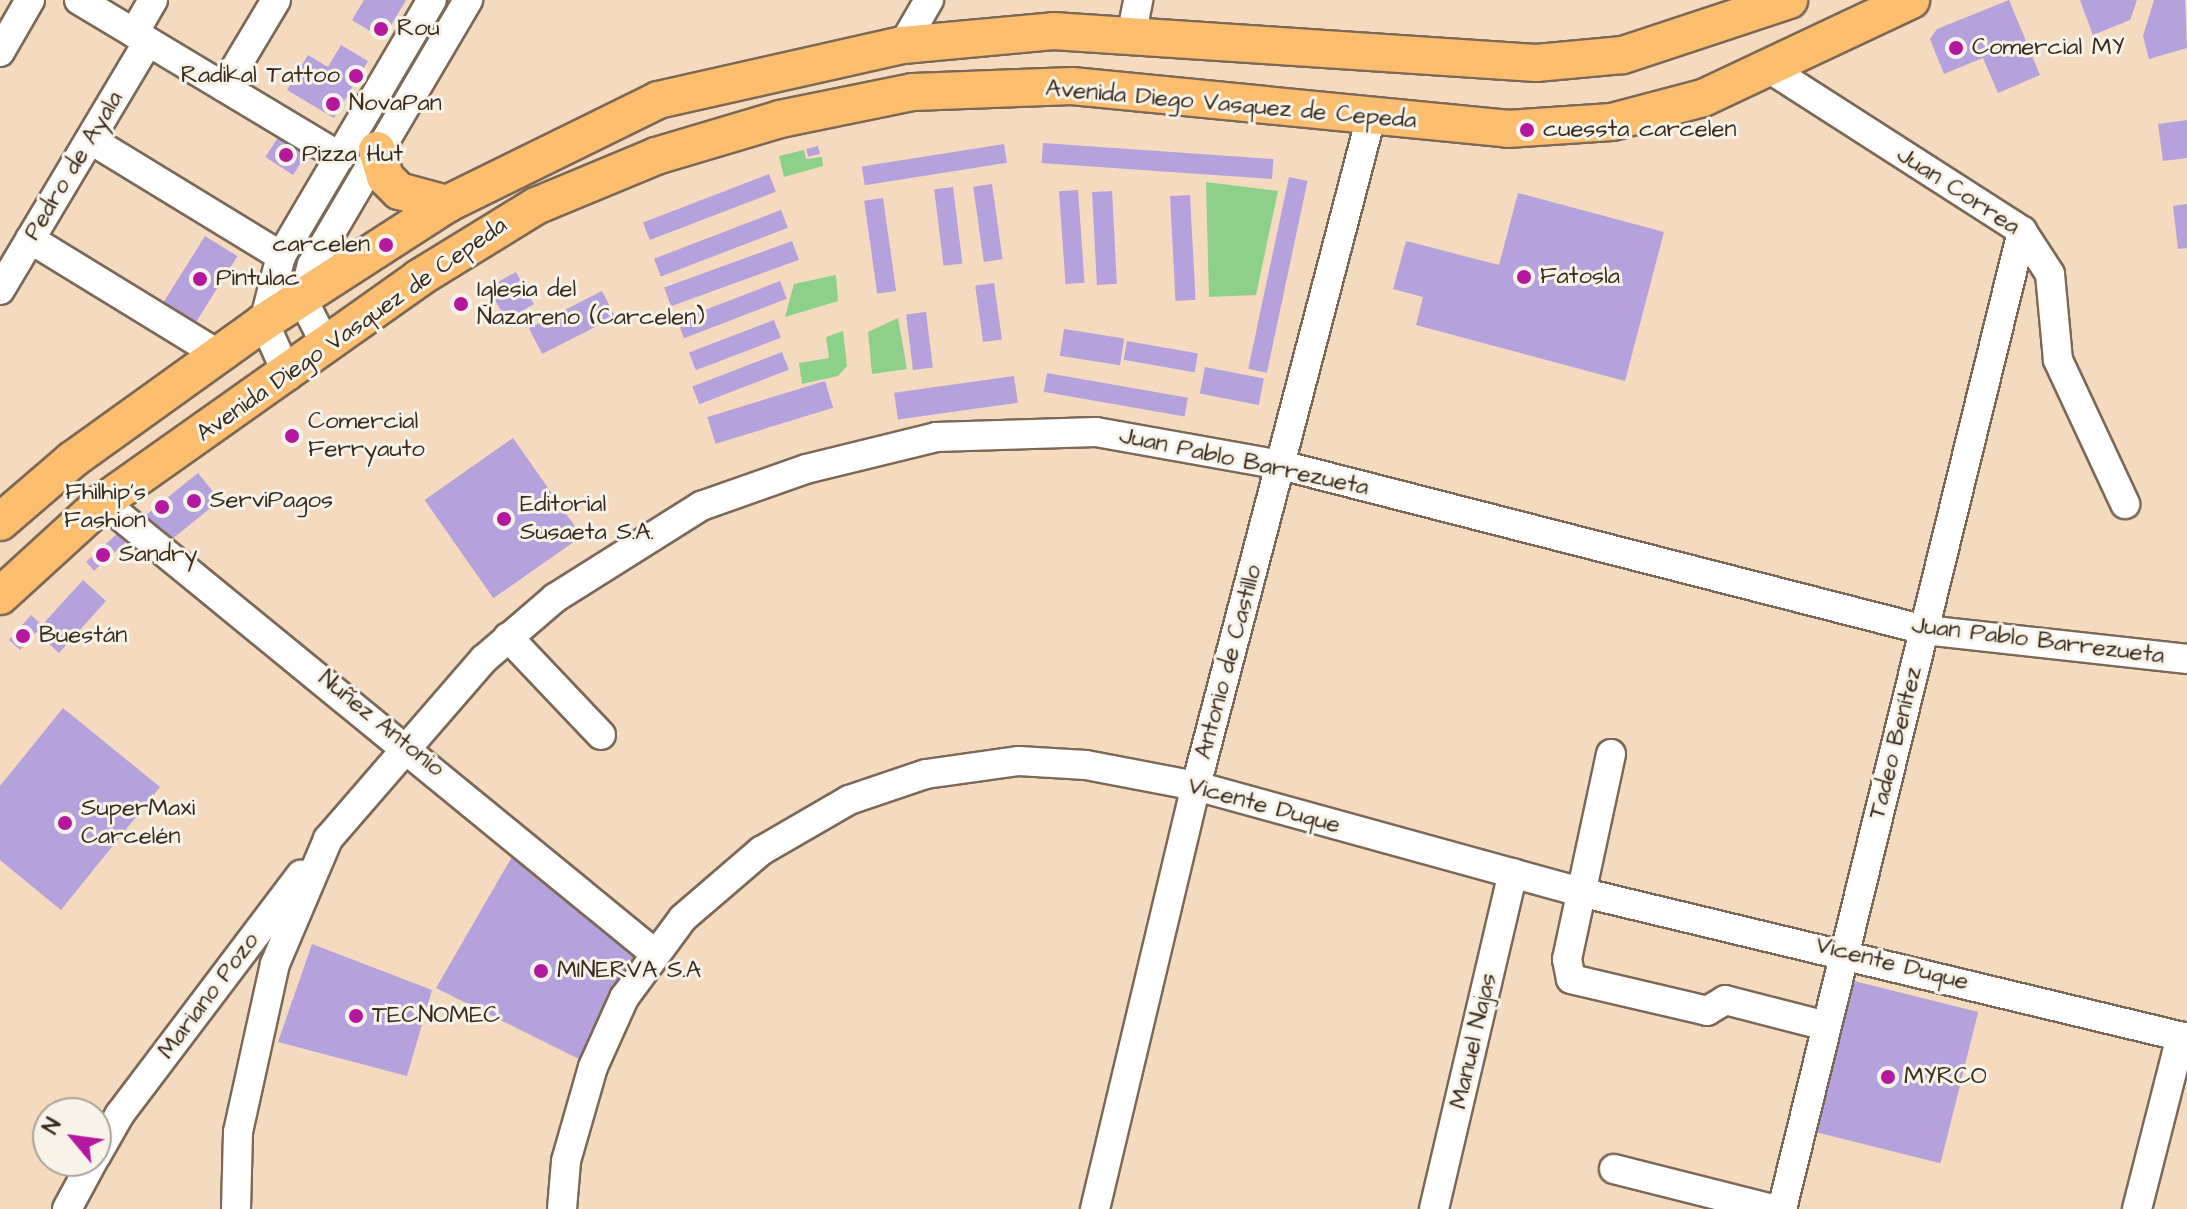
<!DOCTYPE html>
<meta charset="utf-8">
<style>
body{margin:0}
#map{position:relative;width:2187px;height:1209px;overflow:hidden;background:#f4dabe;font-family:"Architects Daughter",sans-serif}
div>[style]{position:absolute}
.green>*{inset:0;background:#8dd089}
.building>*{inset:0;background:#b5a1db;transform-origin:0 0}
.roads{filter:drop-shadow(2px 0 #7c6856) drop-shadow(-2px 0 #7c6856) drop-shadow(0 2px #7c6856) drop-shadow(0 -2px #7c6856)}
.minor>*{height:28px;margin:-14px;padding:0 14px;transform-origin:14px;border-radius:14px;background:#fff}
.major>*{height:36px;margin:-18px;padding:0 18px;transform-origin:18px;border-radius:18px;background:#fbbe6e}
.dots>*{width:22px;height:22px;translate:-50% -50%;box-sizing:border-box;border:4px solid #f7f3e8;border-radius:50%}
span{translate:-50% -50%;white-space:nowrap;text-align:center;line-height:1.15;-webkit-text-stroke:6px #f7f3e8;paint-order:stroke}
.poi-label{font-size:24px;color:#3b2a1e}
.left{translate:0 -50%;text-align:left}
.right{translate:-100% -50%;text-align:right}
.street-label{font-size:24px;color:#3b2a1e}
.north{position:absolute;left:32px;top:1097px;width:80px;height:80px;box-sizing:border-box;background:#f7f3e8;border:2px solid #aca397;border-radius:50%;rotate:299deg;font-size:22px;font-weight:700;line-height:32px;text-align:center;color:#3b2a1e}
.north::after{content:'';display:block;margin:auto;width:28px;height:36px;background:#b5179e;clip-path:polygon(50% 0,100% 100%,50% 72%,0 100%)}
</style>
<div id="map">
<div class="green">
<div style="clip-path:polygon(804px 150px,806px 159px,822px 157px,823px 166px,784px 177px,779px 156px)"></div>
<div style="clip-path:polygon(1206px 182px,1278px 191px,1256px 295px,1209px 297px)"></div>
<div style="clip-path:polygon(836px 275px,838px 301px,785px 317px,794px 284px)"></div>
<div style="clip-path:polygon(898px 318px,907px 369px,872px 374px,868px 332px)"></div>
<div style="clip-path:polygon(843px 331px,847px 366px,838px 376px,802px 384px,799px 363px,829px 358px,826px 337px)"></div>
</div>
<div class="building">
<div style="clip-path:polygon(364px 0,406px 0,383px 39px,352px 20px)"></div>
<div style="clip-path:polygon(2009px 0,2040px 75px,1998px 93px,1983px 58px,1944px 74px,1930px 39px,1937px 29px)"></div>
<div style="clip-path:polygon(2080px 0,2137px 0,2130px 20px,2093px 35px)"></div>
<div style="clip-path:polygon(2154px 0,2185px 0,2187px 48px,2149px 59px,2143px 36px)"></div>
<div style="clip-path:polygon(341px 45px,368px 61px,334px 118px,287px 90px,308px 55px,328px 67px)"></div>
<div style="clip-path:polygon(2187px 120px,2187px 158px,2163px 161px,2158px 124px)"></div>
<div style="left:279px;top:136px;width:33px;height:25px;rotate:33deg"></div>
<div style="left:1043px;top:143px;width:231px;height:20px;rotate:4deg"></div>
<div style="left:1004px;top:144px;width:19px;height:144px;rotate:81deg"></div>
<div style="left:818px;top:146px;width:8px;height:12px;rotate:76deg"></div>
<div style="left:769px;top:174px;width:19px;height:135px;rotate:69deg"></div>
<div style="left:1289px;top:177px;width:19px;height:196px;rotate:12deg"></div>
<div style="left:992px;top:184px;width:76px;height:19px;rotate:82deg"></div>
<div style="left:953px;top:187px;width:77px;height:19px;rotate:83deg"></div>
<div style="left:1078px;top:190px;width:93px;height:19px;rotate:86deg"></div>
<div style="left:1112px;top:191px;width:93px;height:20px;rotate:87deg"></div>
<div style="clip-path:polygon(1518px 193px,1664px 232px,1625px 381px,1416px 325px,1423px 297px,1393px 289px,1406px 241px,1499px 265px)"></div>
<div style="left:1190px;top:195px;width:105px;height:20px;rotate:87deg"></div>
<div style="left:883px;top:198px;width:94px;height:19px;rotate:82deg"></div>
<div style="clip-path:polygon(2187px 204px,2187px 248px,2178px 249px,2173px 206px)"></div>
<div style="left:781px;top:210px;width:19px;height:136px;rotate:69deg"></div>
<div style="left:205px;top:236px;width:38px;height:79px;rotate:32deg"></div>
<div style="left:792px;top:241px;width:20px;height:136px;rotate:70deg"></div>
<div style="left:516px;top:272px;width:37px;height:32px;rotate:61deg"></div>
<div style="left:780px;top:281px;width:19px;height:110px;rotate:69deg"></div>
<div style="left:994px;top:283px;width:57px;height:19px;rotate:82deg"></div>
<div style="left:602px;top:291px;width:29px;height:82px;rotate:63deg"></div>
<div style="left:926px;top:312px;width:56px;height:20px;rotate:83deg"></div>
<div style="left:774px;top:320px;width:19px;height:91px;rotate:69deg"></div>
<div style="left:1064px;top:329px;width:61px;height:27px;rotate:9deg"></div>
<div style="left:1127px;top:341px;width:72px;height:19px;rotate:10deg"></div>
<div style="left:782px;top:352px;width:19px;height:96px;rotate:69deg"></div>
<div style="left:1205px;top:367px;width:60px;height:27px;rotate:11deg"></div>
<div style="left:1047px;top:373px;width:143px;height:19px;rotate:10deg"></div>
<div style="left:1014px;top:376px;width:27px;height:121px;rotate:82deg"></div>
<div style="left:825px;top:381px;width:28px;height:123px;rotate:73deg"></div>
<div style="left:513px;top:438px;width:120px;height:108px;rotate:55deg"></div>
<div style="left:198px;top:473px;width:35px;height:70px;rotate:51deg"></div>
<div style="left:118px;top:533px;width:12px;height:43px;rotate:48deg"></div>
<div style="clip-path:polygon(83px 580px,106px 601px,59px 653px,36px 632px,20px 650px,9px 640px,31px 615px,42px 625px)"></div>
<div style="clip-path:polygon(63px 708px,160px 787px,61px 910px,0 860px,0 786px)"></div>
<div style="clip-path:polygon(516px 850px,645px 953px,583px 1061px,436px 988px)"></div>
<div style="clip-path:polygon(312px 944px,432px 990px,407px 1076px,278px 1042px)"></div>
<div style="left:1854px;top:981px;width:128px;height:156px;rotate:14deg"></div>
</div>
<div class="roads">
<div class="minor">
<div style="left:79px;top:0;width:305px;rotate:31deg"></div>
<div style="left:1132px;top:32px;width:33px;rotate:-79deg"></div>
<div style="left:134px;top:33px;width:38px;rotate:-60deg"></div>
<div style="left:903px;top:45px;width:52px;rotate:-60deg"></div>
<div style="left:0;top:52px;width:60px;rotate:-60deg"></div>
<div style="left:1767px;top:67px;width:303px;rotate:32.7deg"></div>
<div style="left:2022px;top:231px;width:51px;rotate:56.9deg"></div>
<div style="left:2050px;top:274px;width:86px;rotate:84.7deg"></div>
<div style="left:2058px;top:360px;width:159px;rotate:65deg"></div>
<div style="left:224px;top:87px;width:101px;rotate:-59.1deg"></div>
<div style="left:91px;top:140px;width:223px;rotate:31.4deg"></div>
<div style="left:30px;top:239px;width:222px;rotate:31.5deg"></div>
<div style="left:0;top:290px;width:289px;rotate:-59.2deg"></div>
<div style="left:327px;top:347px;width:53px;rotate:-117.1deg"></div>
<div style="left:303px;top:300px;width:36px;rotate:-76deg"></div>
<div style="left:312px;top:265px;width:308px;rotate:-59.5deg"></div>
<div style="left:288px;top:376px;width:59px;rotate:-114deg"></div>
<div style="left:264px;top:322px;width:68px;rotate:-75.6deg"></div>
<div style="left:281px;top:256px;width:297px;rotate:-59.5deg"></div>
<div style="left:103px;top:502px;width:711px;rotate:39.29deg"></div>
<div style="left:508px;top:637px;width:135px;rotate:46.5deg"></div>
<div style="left:1611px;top:754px;width:210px;rotate:102.1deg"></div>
<div style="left:1567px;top:959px;width:20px;rotate:79deg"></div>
<div style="left:1571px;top:979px;width:140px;rotate:13.2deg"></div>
<div style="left:1707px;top:1011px;width:21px;rotate:-31deg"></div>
<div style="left:1725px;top:1000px;width:104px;rotate:14.4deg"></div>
<div style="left:96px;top:1156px;width:48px;rotate:-60.3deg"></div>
<div style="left:120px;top:1114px;width:300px;rotate:-52.9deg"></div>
<div style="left:1614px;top:1169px;width:163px;rotate:14.2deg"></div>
<div style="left:67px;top:1209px;width:55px;rotate:-61.6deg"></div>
<div style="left:236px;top:1209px;width:77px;rotate:-88.5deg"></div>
<div style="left:238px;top:1132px;width:172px;rotate:-77.6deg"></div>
<div style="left:275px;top:964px;width:136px;rotate:-67deg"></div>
<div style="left:328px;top:839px;width:238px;rotate:-49.1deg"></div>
<div style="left:484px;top:659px;width:94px;rotate:-40.7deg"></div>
<div style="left:555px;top:598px;width:173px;rotate:-32.2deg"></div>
<div style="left:701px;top:506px;width:111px;rotate:-19.4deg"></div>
<div style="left:806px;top:469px;width:134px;rotate:-13.8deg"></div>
<div style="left:936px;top:437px;width:160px;rotate:-1.8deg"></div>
<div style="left:1096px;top:432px;width:188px;rotate:10.1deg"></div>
<div style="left:1281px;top:465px;width:665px;rotate:14.37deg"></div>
<div style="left:1925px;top:630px;width:264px;rotate:6.3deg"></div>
<div style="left:562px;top:1209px;width:48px;rotate:-85.2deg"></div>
<div style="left:566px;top:1161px;width:98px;rotate:-74deg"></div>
<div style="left:593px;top:1067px;width:76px;rotate:-65.8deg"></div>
<div style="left:624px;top:998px;width:99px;rotate:-53.6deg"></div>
<div style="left:683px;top:918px;width:103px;rotate:-40.7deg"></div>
<div style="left:761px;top:851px;width:102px;rotate:-30.1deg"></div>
<div style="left:849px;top:800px;width:81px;rotate:-18.7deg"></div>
<div style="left:926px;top:774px;width:94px;rotate:-8deg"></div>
<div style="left:1019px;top:761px;width:67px;rotate:3.4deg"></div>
<div style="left:1086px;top:765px;width:112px;rotate:10.8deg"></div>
<div style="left:1196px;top:786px;width:398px;rotate:15.4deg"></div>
<div style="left:1580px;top:892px;width:624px;rotate:13.52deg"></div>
<div style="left:1095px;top:1209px;width:435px;rotate:-76.6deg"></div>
<div style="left:1196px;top:786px;width:692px;rotate:-75.34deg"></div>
<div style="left:1434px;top:1209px;width:345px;rotate:-76.8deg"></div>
<div style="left:1782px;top:1209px;width:1007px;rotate:-76.21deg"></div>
<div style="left:2137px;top:1209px;width:178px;rotate:-75.7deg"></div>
</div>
<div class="major">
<div style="left:377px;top:150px;width:28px;rotate:73deg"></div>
<div style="left:385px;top:177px;width:20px;rotate:45deg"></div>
<div style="left:399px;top:191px;width:50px;rotate:15.2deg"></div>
<div style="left:0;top:522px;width:95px;rotate:-40.7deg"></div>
<div style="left:72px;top:460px;width:236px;rotate:-35.7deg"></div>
<div style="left:264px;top:322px;width:218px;rotate:-32.8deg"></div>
<div style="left:447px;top:204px;width:235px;rotate:-26.2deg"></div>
<div style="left:658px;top:100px;width:251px;rotate:-12.7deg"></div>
<div style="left:903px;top:45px;width:151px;rotate:-5.3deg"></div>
<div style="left:1053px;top:31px;width:484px;rotate:3.8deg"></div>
<div style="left:1536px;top:63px;width:87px;rotate:-5.3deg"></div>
<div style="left:1623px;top:55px;width:175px;rotate:-18.3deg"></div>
<div style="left:0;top:596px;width:139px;rotate:-42.4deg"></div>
<div style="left:103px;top:502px;width:387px;rotate:-35.3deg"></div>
<div style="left:419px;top:278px;width:137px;rotate:-31.6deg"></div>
<div style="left:536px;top:206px;width:130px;rotate:-22.6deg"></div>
<div style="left:656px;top:156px;width:129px;rotate:-16.6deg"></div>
<div style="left:780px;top:119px;width:136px;rotate:-11.5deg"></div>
<div style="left:913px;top:92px;width:159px;rotate:-2.2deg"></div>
<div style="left:1072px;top:86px;width:437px;rotate:5.6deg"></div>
<div style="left:1507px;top:129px;width:105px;rotate:-3.8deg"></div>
<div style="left:1612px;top:122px;width:94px;rotate:-14.8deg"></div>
<div style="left:1703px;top:98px;width:230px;rotate:-25.2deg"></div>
</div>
</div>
<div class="dots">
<div style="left:381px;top:29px;background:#b5179e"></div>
<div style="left:1956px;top:48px;background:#b5179e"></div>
<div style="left:356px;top:76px;background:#b5179e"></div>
<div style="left:333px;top:104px;background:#b5179e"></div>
<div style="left:1527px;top:130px;background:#b5179e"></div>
<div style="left:286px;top:155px;background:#b5179e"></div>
<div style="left:386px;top:245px;background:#b5179e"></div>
<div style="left:1524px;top:277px;background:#b5179e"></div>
<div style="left:200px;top:279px;background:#b5179e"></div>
<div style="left:461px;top:304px;background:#b5179e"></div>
<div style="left:292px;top:436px;background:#b5179e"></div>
<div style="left:194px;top:501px;background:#b5179e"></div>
<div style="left:162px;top:507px;background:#b5179e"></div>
<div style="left:504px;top:519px;background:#b5179e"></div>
<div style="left:103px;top:555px;background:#b5179e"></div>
<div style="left:23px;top:636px;background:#b5179e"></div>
<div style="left:65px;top:823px;background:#b5179e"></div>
<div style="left:541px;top:971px;background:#b5179e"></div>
<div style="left:356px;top:1016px;background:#b5179e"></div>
<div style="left:1888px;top:1077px;background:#b5179e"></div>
</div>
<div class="poi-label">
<span class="left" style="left:397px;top:29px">Rou</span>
<span class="left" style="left:1972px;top:48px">Comercial MY</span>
<span class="right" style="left:340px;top:76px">Radikal Tattoo</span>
<span class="left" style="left:349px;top:104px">NovaPan</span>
<span class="left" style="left:1543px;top:130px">cuessta carcelen</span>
<span class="left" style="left:302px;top:155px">Pizza Hut</span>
<span class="right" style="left:370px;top:245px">carcelen</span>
<span class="left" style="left:1540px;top:277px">Fatosla</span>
<span class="left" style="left:216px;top:279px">Pintulac</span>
<span class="left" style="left:477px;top:304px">Iglesia del<br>Nazareno (Carcelen)</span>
<span class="left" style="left:308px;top:436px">Comercial<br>Ferryauto</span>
<span class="right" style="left:146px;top:507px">Fhilhip's<br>Fashion</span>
<span class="left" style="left:210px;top:501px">ServiPagos</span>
<span class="left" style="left:520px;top:519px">Editorial<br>Susaeta S.A.</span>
<span class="left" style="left:119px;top:555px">Sandry</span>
<span class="left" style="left:39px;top:636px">Buestán</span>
<span class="left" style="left:81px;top:823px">SuperMaxi<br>Carcelén</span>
<span class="left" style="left:557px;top:971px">MINERVA S.A</span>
<span class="left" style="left:372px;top:1016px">TECNOMEC</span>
<span class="left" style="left:1904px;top:1077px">MYRCO</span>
</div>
<div class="street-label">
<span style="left:1231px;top:105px;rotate:5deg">Avenida Diego Vasquez de Cepeda</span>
<span style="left:74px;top:166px;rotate:-59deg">Pedro de Ayala</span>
<span style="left:1958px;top:191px;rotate:33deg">Juan Correa</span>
<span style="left:352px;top:330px;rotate:-35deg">Avenida Diego Vasquez de Cepeda</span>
<span style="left:1244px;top:462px;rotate:12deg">Juan Pablo Barrezueta</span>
<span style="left:2038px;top:641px;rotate:7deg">Juan Pablo Barrezueta</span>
<span style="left:1229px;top:662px;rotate:-75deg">Antonio de Castillo</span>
<span style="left:381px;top:724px;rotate:39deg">Nuñez Antonio</span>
<span style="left:1896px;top:743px;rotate:-76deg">Tadeo Benítez</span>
<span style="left:1264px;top:806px;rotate:15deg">Vicente Duque</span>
<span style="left:1892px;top:964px;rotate:14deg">Vicente Duque</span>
<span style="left:209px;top:996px;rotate:-53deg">Mariano Pozo</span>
<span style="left:1474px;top:1041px;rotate:-77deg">Manuel Najas</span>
</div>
<div class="north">N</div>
</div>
